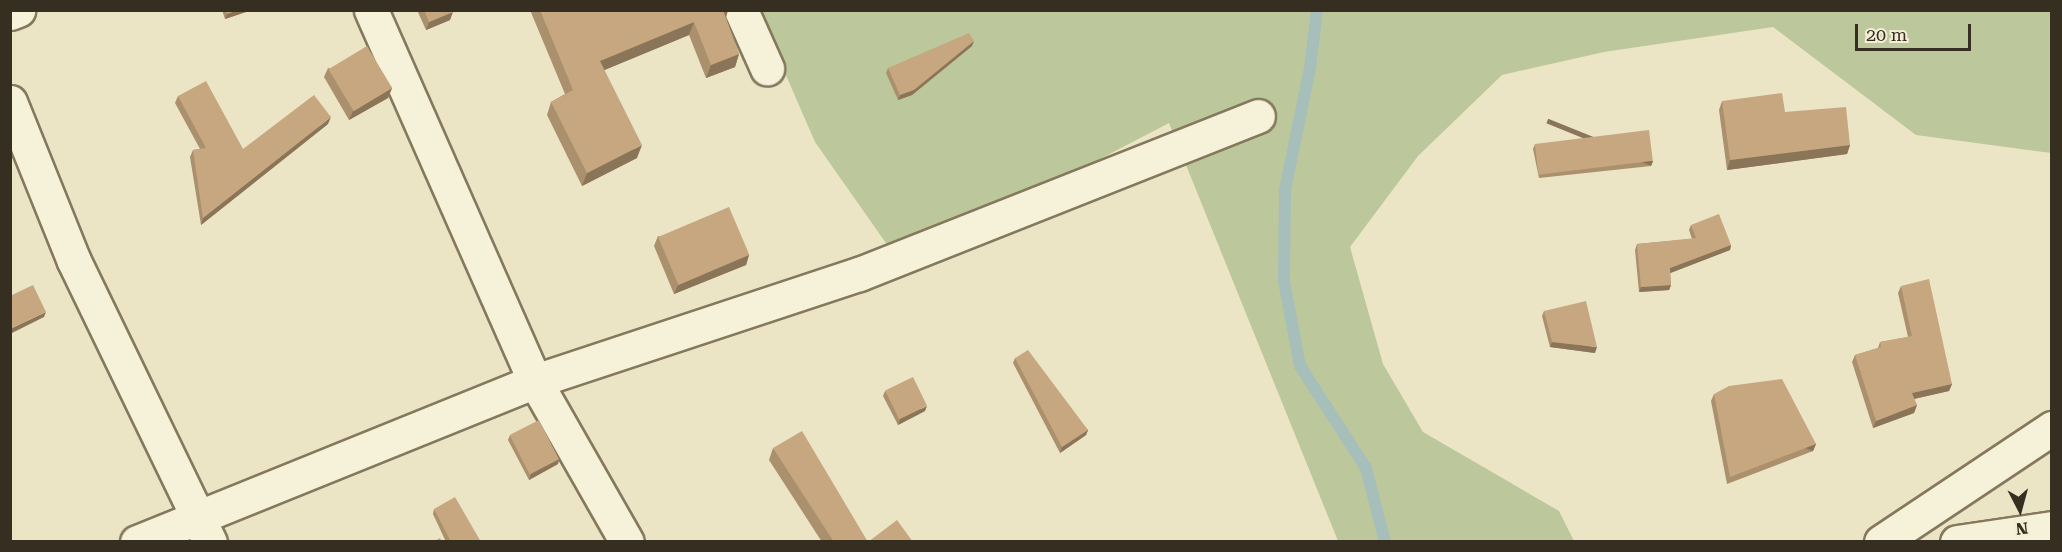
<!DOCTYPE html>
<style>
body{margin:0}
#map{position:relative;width:2062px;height:552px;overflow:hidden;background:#ebe5c6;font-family:"Roboto Serif",serif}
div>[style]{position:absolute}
.green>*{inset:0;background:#bcc89b}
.stream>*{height:12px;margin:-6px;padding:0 6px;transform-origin:6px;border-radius:6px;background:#a7bfbb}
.roads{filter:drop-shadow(2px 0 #85785d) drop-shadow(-2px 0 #85785d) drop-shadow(0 2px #85785d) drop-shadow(0 -2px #85785d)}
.street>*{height:33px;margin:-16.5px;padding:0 16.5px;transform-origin:16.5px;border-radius:16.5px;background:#f6f2d9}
.wall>*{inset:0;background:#aa906d}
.shaded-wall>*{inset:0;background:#8b7559;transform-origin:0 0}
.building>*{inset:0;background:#c6a77f;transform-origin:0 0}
span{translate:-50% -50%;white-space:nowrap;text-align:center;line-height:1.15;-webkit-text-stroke:5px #f3eed5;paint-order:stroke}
.frame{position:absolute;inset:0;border:12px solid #362e20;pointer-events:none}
.north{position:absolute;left:1990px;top:480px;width:60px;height:60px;-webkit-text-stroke:4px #f3eed5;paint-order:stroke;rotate:174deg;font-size:16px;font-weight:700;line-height:24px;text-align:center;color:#362e20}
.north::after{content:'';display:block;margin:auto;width:21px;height:27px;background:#362e20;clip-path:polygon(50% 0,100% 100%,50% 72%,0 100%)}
.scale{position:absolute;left:1855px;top:24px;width:116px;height:27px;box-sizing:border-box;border:3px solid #362e20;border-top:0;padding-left:8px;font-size:18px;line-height:21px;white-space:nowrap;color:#362e20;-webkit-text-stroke:4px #f3eed5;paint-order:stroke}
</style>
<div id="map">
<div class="green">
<div style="clip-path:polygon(758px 11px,2051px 11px,2051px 153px,1916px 135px,1773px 27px,1604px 52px,1502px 75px,1418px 156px,1350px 247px,1383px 364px,1423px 432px,1559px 511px,1574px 541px,1338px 541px,1169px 123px,900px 263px,815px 142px)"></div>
</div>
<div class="stream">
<div style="left:1317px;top:10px;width:58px;rotate:96.9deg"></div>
<div style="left:1310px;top:68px;width:125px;rotate:101.6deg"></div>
<div style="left:1285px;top:190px;width:91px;rotate:90.6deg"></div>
<div style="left:1284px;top:281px;width:86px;rotate:79.3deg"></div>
<div style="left:1300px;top:366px;width:121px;rotate:57.1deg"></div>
<div style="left:1366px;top:468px;width:76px;rotate:75.6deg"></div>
</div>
<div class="roads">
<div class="street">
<div style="left:371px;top:10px;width:406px;rotate:66.2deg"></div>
<div style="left:535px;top:381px;width:185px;rotate:60.3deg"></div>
<div style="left:741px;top:10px;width:64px;rotate:65.9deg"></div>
<div style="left:10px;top:13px;width:9px;rotate:-21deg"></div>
<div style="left:10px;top:102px;width:171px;rotate:68.1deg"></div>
<div style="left:74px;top:261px;width:312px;rotate:64.2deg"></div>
<div style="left:137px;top:542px;width:429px;rotate:-22deg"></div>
<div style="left:535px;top:381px;width:341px;rotate:-18.3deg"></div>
<div style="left:859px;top:274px;width:429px;rotate:-21.6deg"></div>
<div style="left:1881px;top:542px;width:206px;rotate:-33.7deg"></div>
<div style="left:1957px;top:542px;width:96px;rotate:-8.4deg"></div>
</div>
</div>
<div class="wall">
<div style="clip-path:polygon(222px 10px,252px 10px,225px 19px)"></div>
<div style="clip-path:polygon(417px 10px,452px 10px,450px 20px,426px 30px)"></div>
<div style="clip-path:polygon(530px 10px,728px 10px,726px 18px,739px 54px,735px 67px,706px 78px,689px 35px,604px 70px,637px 158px,582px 186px,547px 115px,551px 102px,565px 94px)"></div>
<div style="clip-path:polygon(972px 46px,912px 95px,898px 100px,886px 73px,888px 68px)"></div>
<div style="clip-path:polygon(328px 68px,392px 88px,388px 98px,349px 120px,324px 77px)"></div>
<div style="clip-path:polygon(178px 96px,243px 149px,328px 124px,201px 225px,190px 157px,193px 150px,200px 149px,175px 103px)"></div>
<div style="clip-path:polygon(1722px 101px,1785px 112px,1850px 145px,1847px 154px,1727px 170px,1719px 110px)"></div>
<div style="clip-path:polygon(1535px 144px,1653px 161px,1651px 166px,1539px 178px,1533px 149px)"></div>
<div style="clip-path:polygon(1691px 225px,1731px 245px,1730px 250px,1670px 273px,1671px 285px,1669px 290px,1639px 292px,1635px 250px,1637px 244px,1692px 239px,1689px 230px)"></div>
<div style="clip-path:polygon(658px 236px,749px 255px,746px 265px,674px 294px,654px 246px)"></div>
<div style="clip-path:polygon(1901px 286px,1952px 384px,1949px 391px,1914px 399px,1917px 405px,1914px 413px,1873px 428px,1852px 362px,1855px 355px,1878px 348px,1880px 342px,1908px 337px,1898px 293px)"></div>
<div style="clip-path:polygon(1544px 311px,1595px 353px,1550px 347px,1542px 316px)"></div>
<div style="clip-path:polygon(1015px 358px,1088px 430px,1086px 435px,1060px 453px,1013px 363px)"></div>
<div style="clip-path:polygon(885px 391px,925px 411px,898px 425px,883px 396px)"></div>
<div style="clip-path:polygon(1714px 394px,1816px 444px,1813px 451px,1727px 484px,1711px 401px)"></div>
<div style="clip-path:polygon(510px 435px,559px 459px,558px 464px,529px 480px,508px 440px)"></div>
<div style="clip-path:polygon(773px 448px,868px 542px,822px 542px,769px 460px)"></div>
<div style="clip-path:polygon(434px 509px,481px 542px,446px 542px,433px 514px)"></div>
</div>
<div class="shaded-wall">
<div style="clip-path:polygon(238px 10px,252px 10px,225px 19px,227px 14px)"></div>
<div style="clip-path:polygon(722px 10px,728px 10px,725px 20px)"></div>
<div style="clip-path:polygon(453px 12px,450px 20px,426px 30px,429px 22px)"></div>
<div style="clip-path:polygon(694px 22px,689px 35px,595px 74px,600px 61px)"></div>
<div style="clip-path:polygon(974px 41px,972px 46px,912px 95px,898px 100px,900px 95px)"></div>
<div style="clip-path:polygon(739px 54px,735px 67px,706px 78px,711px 65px)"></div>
<div style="clip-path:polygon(392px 88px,388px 98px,349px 120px,353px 111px)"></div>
<div style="clip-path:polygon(331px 117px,328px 124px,201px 225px,203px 218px)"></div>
<div style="clip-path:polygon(642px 145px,637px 158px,582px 186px,587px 173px)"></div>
<div style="clip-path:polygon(1850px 145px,1847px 154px,1727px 170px,1730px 160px)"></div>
<div style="left:1653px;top:161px;width:5px;height:113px;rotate:112deg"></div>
<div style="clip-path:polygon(1731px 245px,1730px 250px,1668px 274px,1670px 268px)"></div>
<div style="clip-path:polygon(749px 255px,746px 265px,674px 294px,678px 285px)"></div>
<div style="clip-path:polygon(1671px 285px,1669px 290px,1639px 292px,1641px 287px)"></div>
<div style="clip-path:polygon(46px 312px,44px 317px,10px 334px,10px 329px)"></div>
<div style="clip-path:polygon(1552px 342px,1597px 347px,1595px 353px,1550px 347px)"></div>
<div style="clip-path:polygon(1952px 384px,1949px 391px,1909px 400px,1912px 393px)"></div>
<div style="clip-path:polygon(1917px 405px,1914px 413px,1873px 428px,1876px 421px)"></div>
<div style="clip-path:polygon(927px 406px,925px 411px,898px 425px,900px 419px)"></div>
<div style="clip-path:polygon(1088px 430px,1086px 435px,1060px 453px,1062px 447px)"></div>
<div style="left:1816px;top:444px;width:8px;height:92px;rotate:113deg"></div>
<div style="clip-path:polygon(559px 459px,558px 464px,529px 480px,531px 474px)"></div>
</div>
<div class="building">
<div style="clip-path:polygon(226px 10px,238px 10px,227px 14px)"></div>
<div style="clip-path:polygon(424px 10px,452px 10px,453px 12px,429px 22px)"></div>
<div style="clip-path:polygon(540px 10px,723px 10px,739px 54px,711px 65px,694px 22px,600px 61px,642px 145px,587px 173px,551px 102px,573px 90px)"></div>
<div style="clip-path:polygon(969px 33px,974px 41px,914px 90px,900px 95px,888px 68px)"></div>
<div style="left:367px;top:46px;width:49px;height:45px;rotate:59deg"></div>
<div style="clip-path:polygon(206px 81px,243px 149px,314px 95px,331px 117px,203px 218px,193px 150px,206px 148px,178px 96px)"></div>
<div style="clip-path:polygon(1782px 93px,1785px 112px,1846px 107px,1850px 145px,1730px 160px,1722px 101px)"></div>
<div style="left:1649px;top:130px;width:31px;height:115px;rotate:83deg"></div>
<div style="left:729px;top:207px;width:52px;height:77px;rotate:67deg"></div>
<div style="clip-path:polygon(1719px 214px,1731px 245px,1670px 268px,1671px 285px,1641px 287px,1637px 244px,1696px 238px,1691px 225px)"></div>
<div style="clip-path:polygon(1929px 279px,1952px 384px,1912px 393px,1917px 405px,1876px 421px,1855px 355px,1881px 347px,1880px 342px,1912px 336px,1901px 286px)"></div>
<div style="clip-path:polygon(33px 285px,46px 312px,10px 329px,10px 296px)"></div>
<div style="clip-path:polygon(1586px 301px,1597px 347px,1552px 342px,1544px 311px)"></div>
<div style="clip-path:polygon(1028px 350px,1088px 430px,1062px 447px,1015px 358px)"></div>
<div style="left:913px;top:377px;width:32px;height:31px;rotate:64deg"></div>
<div style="clip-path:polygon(1782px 379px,1816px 444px,1730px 477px,1714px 394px,1729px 386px)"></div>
<div style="left:539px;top:420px;width:44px;height:33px;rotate:63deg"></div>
<div style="clip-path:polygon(802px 431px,868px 542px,834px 542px,773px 448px)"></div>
<div style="clip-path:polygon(455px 497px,481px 542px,451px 542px,434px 509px)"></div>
<div style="clip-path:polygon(897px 520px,913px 542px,868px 542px)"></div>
<div style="clip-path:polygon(440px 538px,442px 542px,433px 542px)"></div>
</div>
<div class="frame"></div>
<div class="north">N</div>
<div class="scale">20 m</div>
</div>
